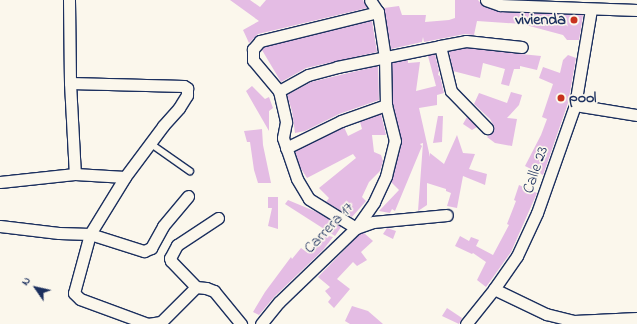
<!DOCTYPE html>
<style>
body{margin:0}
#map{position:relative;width:637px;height:324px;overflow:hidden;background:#fbf7ec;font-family:"Indie Flower",sans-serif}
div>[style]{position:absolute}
.building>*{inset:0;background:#e4bce4}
.roads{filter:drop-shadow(1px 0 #1b2f5e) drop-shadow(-1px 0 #1b2f5e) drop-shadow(0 1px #1b2f5e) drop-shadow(0 -1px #1b2f5e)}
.service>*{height:5.5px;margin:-2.75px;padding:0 2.75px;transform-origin:2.75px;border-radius:2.75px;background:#fbf7ec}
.minor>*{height:11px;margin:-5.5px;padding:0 5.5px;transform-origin:5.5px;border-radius:5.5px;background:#fbf7ec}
.dots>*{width:11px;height:11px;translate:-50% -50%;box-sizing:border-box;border:2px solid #fbf7ec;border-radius:50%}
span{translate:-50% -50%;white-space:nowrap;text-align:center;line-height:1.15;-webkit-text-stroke:3.5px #fbf7ec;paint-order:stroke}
.poi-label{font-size:16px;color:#1b2f5e;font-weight:700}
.right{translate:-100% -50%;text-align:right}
.left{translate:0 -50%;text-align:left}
.street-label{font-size:16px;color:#1b2f5e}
.north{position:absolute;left:16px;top:268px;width:40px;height:40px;-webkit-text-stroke:3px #fbf7ec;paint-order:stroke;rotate:304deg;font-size:11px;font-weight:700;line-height:16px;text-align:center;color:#1b2f5e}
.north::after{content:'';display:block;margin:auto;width:14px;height:18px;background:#1b2f5e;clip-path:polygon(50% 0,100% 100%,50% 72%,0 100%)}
</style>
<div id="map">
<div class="building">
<div style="clip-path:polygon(230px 0,250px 0,260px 7px,266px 0,363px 0,367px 8px,258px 34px,249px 43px,243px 30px,259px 21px)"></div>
<div style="clip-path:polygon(455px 0,478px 0,483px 6px,500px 12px,583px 15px,579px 40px,567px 40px,563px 35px,522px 24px,477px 21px,474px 35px,465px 34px,424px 42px,423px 37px,422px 42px,391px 49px,384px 8px,399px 6px,402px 15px,426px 15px,425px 22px,449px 20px,455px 18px)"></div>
<div style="clip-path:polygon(372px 21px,377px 52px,306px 68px,281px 82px,262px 50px,264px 47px)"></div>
<div style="clip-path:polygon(466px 48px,521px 54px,541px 56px,537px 70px,520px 66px,520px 69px,514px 69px,509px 86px,501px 84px,505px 69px,483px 63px,480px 78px,453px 71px,449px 51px)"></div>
<div style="clip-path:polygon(435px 54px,439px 71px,438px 75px,440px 76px,444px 93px,437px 95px,437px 105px,419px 108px,430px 157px,430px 153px,444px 164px,457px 135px,463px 153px,475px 154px,469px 169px,487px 174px,485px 185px,463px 176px,457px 208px,447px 206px,451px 193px,446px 191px,446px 189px,427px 183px,427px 205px,418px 211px,423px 143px,420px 144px,422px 146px,395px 211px,392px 209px,390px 213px,379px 211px,399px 190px,391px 182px,402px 142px,393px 104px,392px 63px,408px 60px,408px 63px,420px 62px,416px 91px,436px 86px,428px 56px)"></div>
<div style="clip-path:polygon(568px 55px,576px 58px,568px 103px,543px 175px,525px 166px,541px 135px,547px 119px,542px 117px,553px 84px,539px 78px,543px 67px,560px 73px,563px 60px)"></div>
<div style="clip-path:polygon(378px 66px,379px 100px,339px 114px,305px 131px,295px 133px,292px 111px,287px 95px,311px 82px)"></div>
<div style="clip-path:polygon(252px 86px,265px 99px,269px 97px,273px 108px,269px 111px,269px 131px,246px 91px)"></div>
<div style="clip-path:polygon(511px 92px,522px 95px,519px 105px,507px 118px,517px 119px,512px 146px,495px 143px,487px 137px,494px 130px,494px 126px,490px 119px,474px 104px,479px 93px,507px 103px)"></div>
<div style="clip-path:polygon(381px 114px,386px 135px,372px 135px,374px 152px,381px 155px,383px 161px,380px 171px,369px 182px,362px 197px,366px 201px,352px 217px,326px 202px,329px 198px,319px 188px,356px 158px,353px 154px,307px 178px,300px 167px,295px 151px,344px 127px,348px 136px,362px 129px,360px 122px)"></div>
<div style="clip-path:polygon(438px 116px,443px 116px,442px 142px,433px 143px)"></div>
<div style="clip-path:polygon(467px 117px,477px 127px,472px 130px,463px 124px)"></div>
<div style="clip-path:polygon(262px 129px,263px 145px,271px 183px,258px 183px,254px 170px,250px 142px,247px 142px,244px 131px)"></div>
<div style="clip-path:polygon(519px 185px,537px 193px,511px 252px,486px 287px,477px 280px,486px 262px,473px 253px,472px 254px,455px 246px,460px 236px,469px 241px,471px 237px,479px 240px,476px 246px,493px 255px,509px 225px,507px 224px,516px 201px,514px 200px)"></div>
<div style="clip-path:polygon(268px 197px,278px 197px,278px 229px,268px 226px,272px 208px,268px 208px)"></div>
<div style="clip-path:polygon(288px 200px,319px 213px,341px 227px,335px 236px,285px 204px)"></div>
<div style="clip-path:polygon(387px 228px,396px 231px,393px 239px,383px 234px)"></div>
<div style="clip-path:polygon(364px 233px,373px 241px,361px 252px,367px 260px,357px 266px,353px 262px,337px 279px,350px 289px,334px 308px,328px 302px,331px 298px,325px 291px,330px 287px,318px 277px,360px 234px)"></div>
<div style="clip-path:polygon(321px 234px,333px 237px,323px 250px,274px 297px,259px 315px,253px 312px,265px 292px,291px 257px,292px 259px,301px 248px,308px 253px)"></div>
<div style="clip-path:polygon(352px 306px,368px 311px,383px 324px,350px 324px,345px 321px)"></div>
<div style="clip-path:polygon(447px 308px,462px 318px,459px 324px,442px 316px)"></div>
</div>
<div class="roads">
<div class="service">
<div style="left:150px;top:143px;width:49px;rotate:35deg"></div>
</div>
<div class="minor">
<div style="left:69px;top:0;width:83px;rotate:89.3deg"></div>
<div style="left:70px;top:83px;width:91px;rotate:86.9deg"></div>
<div style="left:486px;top:0;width:15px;rotate:20deg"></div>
<div style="left:500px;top:5px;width:137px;rotate:2.1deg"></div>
<div style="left:378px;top:12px;width:122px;rotate:166.2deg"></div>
<div style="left:260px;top:41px;width:11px;rotate:131deg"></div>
<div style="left:253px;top:49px;width:11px;rotate:90deg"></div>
<div style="left:253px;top:60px;width:40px;rotate:50deg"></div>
<div style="left:279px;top:91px;width:32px;rotate:77deg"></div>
<div style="left:286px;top:122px;width:16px;rotate:101deg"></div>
<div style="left:283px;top:138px;width:43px;rotate:71.1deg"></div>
<div style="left:297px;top:179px;width:23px;rotate:59deg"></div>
<div style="left:309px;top:199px;width:55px;rotate:31.7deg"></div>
<div style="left:356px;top:228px;width:18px;rotate:-19deg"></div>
<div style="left:373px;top:222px;width:74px;rotate:-5.4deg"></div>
<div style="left:440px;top:46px;width:46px;rotate:76.3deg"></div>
<div style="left:451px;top:91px;width:52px;rotate:45.8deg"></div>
<div style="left:70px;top:83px;width:114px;rotate:1.5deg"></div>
<div style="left:184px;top:86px;width:4px;rotate:34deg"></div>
<div style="left:187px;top:88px;width:7px;rotate:90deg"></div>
<div style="left:187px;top:95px;width:15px;rotate:122deg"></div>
<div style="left:179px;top:108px;width:24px;rotate:132deg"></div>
<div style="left:163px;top:126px;width:64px;rotate:126.7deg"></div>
<div style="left:125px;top:177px;width:67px;rotate:121.6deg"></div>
<div style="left:90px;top:234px;width:61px;rotate:105.2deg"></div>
<div style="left:74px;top:293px;width:8px;rotate:45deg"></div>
<div style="left:80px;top:299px;width:72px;rotate:20.2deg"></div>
<div style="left:148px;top:324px;width:13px;rotate:-9deg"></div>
<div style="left:161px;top:322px;width:49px;rotate:-45deg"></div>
<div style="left:279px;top:91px;width:33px;rotate:-29deg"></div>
<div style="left:308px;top:75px;width:30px;rotate:-15deg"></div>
<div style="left:337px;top:67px;width:105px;rotate:-11.5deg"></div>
<div style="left:440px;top:46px;width:26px;rotate:-11deg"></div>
<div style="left:466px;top:41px;width:56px;rotate:6.1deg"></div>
<div style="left:575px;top:105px;width:63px;rotate:9.2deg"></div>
<div style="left:286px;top:148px;width:61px;rotate:-26.1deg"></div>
<div style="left:341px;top:121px;width:48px;rotate:-19.6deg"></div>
<div style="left:0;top:182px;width:75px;rotate:-6.1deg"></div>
<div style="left:75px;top:174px;width:50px;rotate:3.4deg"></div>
<div style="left:218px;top:218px;width:49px;rotate:146.6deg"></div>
<div style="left:177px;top:245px;width:15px;rotate:118deg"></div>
<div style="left:170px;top:258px;width:3px;rotate:72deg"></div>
<div style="left:171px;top:261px;width:36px;rotate:46deg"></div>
<div style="left:196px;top:287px;width:10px;rotate:6deg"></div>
<div style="left:206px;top:288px;width:9px;rotate:21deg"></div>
<div style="left:214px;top:291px;width:43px;rotate:50.7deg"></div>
<div style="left:0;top:226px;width:59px;rotate:6.8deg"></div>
<div style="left:59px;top:233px;width:31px;rotate:2deg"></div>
<div style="left:90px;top:234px;width:57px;rotate:17.5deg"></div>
<div style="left:144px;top:251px;width:8px;rotate:-23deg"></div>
<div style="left:151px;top:248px;width:25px;rotate:-61deg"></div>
<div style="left:163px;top:226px;width:39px;rotate:-50deg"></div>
<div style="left:494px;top:289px;width:58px;rotate:25.7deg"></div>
<div style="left:546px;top:314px;width:29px;rotate:14deg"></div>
<div style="left:574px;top:321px;width:63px;rotate:-2.7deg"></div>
<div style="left:261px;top:324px;width:28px;rotate:-51deg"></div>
<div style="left:279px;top:302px;width:107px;rotate:-43.9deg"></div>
<div style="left:356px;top:228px;width:32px;rotate:-55deg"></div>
<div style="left:374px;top:202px;width:29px;rotate:-65deg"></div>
<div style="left:386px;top:176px;width:36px;rotate:-76deg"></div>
<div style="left:395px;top:141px;width:37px;rotate:-104deg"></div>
<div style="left:386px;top:105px;width:47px;rotate:-91.2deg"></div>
<div style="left:385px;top:58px;width:47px;rotate:-98.7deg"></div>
<div style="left:378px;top:12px;width:14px;rotate:-124deg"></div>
<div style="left:466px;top:324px;width:45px;rotate:-51.3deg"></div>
<div style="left:494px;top:289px;width:40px;rotate:-55.1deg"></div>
<div style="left:517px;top:256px;width:47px;rotate:-65.1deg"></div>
<div style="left:537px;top:213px;width:114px;rotate:-70.6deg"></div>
<div style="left:575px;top:105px;width:97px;rotate:-80.5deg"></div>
</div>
</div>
<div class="dots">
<div style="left:574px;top:20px;background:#c8321e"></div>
<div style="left:561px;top:98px;background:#c8321e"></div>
</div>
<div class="poi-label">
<span class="right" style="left:566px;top:20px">vivienda</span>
<span class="left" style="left:569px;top:98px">pool</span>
</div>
<div class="street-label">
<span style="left:536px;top:170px;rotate:-71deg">Calle 23</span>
<span style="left:329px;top:228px;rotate:-47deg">Carrera 17</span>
</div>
<div class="north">N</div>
</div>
